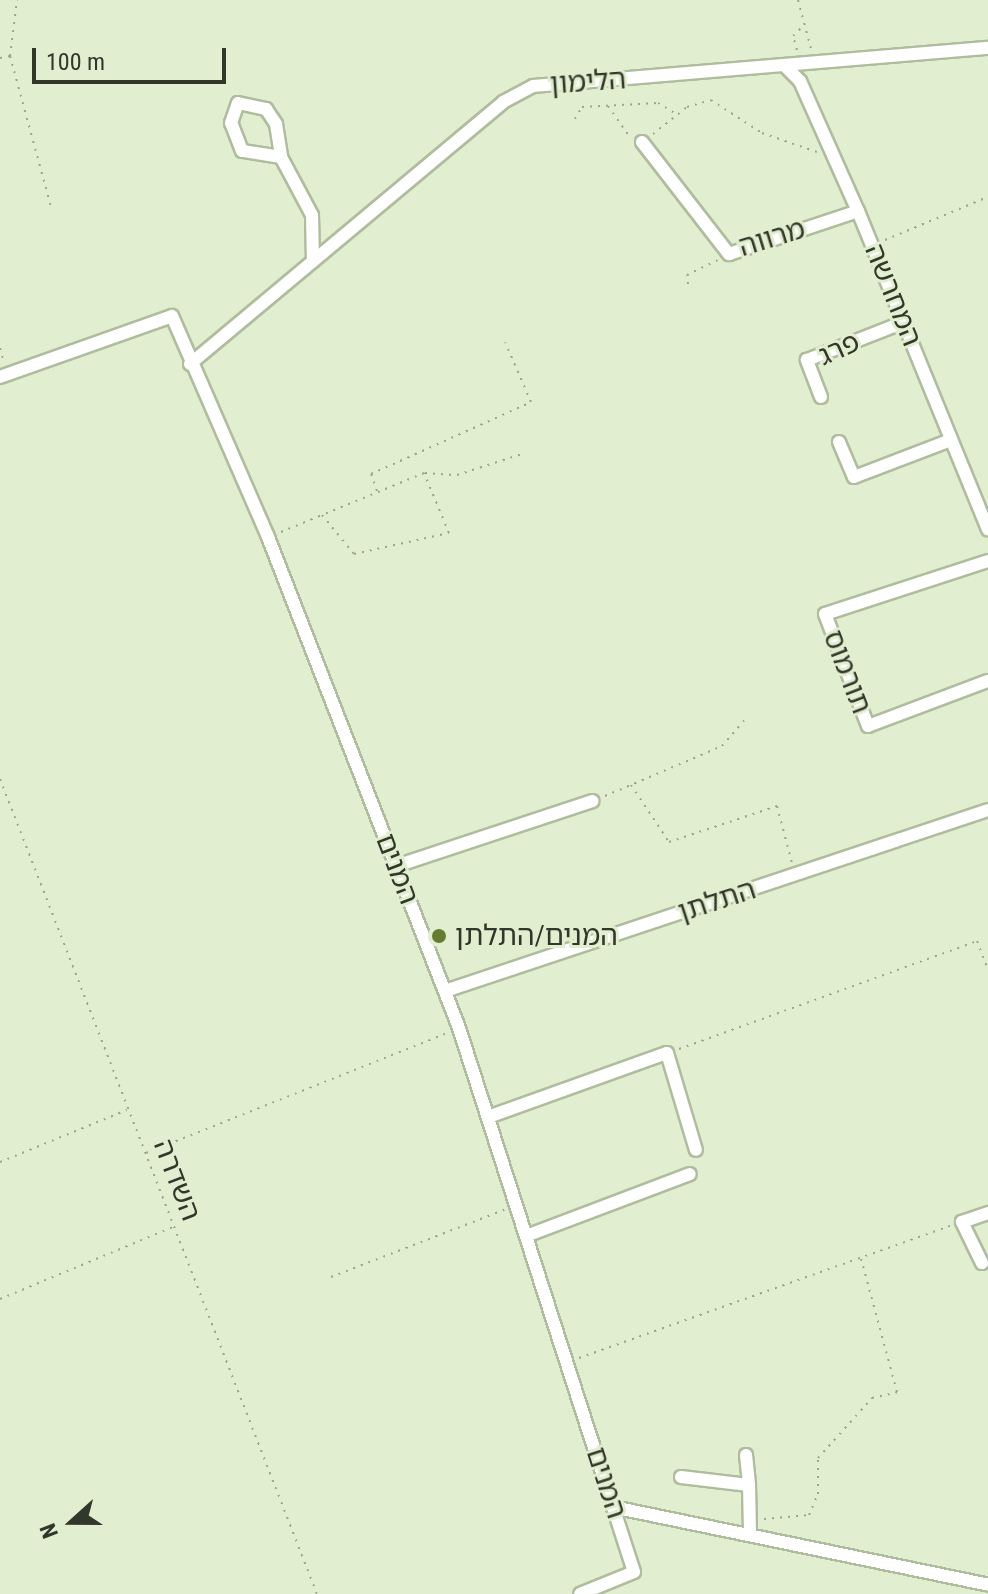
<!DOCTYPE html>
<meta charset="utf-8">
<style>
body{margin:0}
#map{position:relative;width:988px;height:1594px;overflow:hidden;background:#e1eecf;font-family:"Roboto Condensed","Noto Sans Hebrew",sans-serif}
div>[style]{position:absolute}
.path>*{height:2px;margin-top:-1px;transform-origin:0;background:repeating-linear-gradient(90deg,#9ca68e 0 2px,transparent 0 8px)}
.roads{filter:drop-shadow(2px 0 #b0bc9e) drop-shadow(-2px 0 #b0bc9e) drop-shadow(0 2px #b0bc9e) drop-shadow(0 -2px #b0bc9e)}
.minor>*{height:12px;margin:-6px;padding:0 6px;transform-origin:6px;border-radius:6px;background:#fff}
.dots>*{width:22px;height:22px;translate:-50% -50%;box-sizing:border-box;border:4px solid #e1eecf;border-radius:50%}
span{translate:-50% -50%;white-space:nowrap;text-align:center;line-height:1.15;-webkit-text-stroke:6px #e1eecf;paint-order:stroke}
.street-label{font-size:28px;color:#32372b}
.poi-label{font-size:28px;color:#32372b}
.left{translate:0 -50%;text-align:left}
.north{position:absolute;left:32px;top:1482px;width:80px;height:80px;-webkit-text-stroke:6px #e1eecf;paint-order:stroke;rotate:249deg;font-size:22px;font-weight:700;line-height:32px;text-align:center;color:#32372b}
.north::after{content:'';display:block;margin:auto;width:28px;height:36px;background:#32372b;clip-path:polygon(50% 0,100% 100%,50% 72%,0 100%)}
.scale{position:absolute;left:32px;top:48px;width:194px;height:36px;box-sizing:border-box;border:4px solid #32372b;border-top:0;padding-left:10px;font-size:24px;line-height:28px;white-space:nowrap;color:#32372b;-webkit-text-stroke:6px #e1eecf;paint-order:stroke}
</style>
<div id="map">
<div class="path">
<div style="left:798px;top:0;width:51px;rotate:75.1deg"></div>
<div style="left:797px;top:50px;width:15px;rotate:-106deg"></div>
<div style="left:793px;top:36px;width:16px;rotate:-45deg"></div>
<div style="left:10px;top:56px;width:156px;rotate:74.8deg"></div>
<div style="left:0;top:58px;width:10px;rotate:-11deg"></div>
<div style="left:10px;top:56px;width:56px;rotate:-82.9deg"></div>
<div style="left:608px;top:106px;width:38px;rotate:55deg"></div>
<div style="left:575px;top:119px;width:14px;rotate:-60deg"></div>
<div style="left:582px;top:107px;width:76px;rotate:-3deg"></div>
<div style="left:658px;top:103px;width:21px;rotate:31deg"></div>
<div style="left:653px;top:134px;width:43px;rotate:-38.5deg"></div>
<div style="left:687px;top:107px;width:25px;rotate:-16deg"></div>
<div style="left:711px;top:100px;width:61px;rotate:32.9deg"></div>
<div style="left:762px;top:133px;width:58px;rotate:19.1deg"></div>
<div style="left:885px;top:240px;width:112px;rotate:-22.7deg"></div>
<div style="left:688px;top:284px;width:9px;rotate:-96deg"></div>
<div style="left:687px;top:275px;width:34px;rotate:-26deg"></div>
<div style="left:0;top:348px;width:15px;rotate:74deg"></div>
<div style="left:425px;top:473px;width:32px;rotate:4deg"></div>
<div style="left:457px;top:475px;width:71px;rotate:-17.9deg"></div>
<div style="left:377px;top:491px;width:18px;rotate:-109deg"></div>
<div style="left:371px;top:474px;width:175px;rotate:-24.2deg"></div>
<div style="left:531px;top:402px;width:65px;rotate:-113.4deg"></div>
<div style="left:281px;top:532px;width:44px;rotate:-22.5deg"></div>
<div style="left:322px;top:515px;width:50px;rotate:50.6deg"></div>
<div style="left:354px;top:554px;width:97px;rotate:-12.5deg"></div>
<div style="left:449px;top:533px;width:65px;rotate:-112.6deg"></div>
<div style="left:424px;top:473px;width:110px;rotate:157.6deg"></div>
<div style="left:0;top:779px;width:874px;rotate:68.75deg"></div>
<div style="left:631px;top:785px;width:69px;rotate:56.3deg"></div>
<div style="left:669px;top:842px;width:114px;rotate:-18.4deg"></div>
<div style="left:777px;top:806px;width:59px;rotate:75.3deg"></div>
<div style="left:605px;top:796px;width:127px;rotate:-23.1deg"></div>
<div style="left:722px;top:746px;width:35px;rotate:-49deg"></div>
<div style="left:679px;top:1049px;width:317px;rotate:-19.9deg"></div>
<div style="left:977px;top:941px;width:30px;rotate:69deg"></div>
<div style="left:146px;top:1153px;width:322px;rotate:-21.7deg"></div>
<div style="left:0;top:1162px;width:137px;rotate:-22.3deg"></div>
<div style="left:331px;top:1277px;width:186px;rotate:-21.2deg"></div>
<div style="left:0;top:1299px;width:187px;rotate:-22.6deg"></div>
<div style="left:579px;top:1358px;width:394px;rotate:-19.6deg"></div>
<div style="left:764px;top:1519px;width:45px;rotate:-5.1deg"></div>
<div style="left:809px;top:1515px;width:23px;rotate:-67deg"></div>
<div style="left:818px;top:1494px;width:36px;rotate:-90deg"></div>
<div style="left:818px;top:1458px;width:81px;rotate:-48deg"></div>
<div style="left:872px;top:1398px;width:26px;rotate:-13deg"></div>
<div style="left:897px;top:1392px;width:138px;rotate:-105.1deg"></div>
</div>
<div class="roads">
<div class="minor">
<div style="left:786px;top:67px;width:20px;rotate:45deg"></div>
<div style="left:800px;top:81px;width:142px;rotate:66deg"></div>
<div style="left:858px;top:211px;width:344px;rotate:67.8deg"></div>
<div style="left:642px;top:142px;width:142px;rotate:52.2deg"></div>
<div style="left:729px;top:254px;width:136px;rotate:-18.4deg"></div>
<div style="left:281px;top:157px;width:39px;rotate:-171deg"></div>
<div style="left:242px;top:151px;width:30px;rotate:-111deg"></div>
<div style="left:231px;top:123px;width:21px;rotate:-71deg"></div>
<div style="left:238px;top:103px;width:29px;rotate:12deg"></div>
<div style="left:266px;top:109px;width:18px;rotate:56deg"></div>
<div style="left:276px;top:124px;width:33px;rotate:81deg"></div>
<div style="left:281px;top:157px;width:66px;rotate:61.9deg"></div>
<div style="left:312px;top:215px;width:46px;rotate:88.8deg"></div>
<div style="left:190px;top:364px;width:408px;rotate:-39.9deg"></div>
<div style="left:503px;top:102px;width:34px;rotate:-28deg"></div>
<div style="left:533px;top:86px;width:457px;rotate:-4.8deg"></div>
<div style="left:0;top:377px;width:182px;rotate:-19.5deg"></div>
<div style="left:172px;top:316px;width:241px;rotate:66.5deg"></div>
<div style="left:268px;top:537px;width:527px;rotate:68.74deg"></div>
<div style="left:459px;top:1028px;width:503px;rotate:72.18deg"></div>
<div style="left:613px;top:1507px;width:68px;rotate:72.1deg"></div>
<div style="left:634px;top:1572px;width:58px;rotate:157.8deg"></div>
<div style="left:821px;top:397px;width:40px;rotate:-111deg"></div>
<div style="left:807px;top:360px;width:104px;rotate:-21.4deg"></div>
<div style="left:839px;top:442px;width:38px;rotate:67deg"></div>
<div style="left:854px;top:477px;width:104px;rotate:-20.9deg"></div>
<div style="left:988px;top:561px;width:171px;rotate:162deg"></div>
<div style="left:825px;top:614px;width:120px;rotate:69deg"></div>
<div style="left:868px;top:726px;width:128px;rotate:-20.6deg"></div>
<div style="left:396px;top:866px;width:207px;rotate:-18.3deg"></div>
<div style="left:445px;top:991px;width:572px;rotate:-18.43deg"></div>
<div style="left:488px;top:1117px;width:190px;rotate:-19.7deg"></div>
<div style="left:667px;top:1053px;width:101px;rotate:73.4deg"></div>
<div style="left:526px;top:1236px;width:175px;rotate:-20.7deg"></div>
<div style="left:982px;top:1263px;width:46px;rotate:-116deg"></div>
<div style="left:962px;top:1222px;width:28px;rotate:-19deg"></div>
<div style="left:746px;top:1455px;width:30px;rotate:84deg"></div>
<div style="left:681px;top:1477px;width:68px;rotate:6.7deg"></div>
<div style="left:749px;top:1485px;width:48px;rotate:88.8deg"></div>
<div style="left:613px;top:1507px;width:383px;rotate:11.7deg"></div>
</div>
</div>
<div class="dots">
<div style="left:439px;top:936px;background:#647d30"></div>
</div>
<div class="street-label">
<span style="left:588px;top:82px;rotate:-4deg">הלימון</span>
<span style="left:772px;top:238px;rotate:-17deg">מרווה</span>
<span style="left:893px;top:295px;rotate:68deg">המחרשה</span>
<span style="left:839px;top:349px;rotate:-24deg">פרג</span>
<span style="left:847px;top:672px;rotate:69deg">תורמוס</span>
<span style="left:397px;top:869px;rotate:69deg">המנים</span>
<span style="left:717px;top:901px;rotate:-18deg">התלתן</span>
<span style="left:177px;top:1180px;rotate:69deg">השדרה</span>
<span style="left:606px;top:1483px;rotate:72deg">המנים</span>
</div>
<div class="poi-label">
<span class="left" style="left:455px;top:936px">המנים/התלתן</span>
</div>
<div class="north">N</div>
<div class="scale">100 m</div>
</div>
